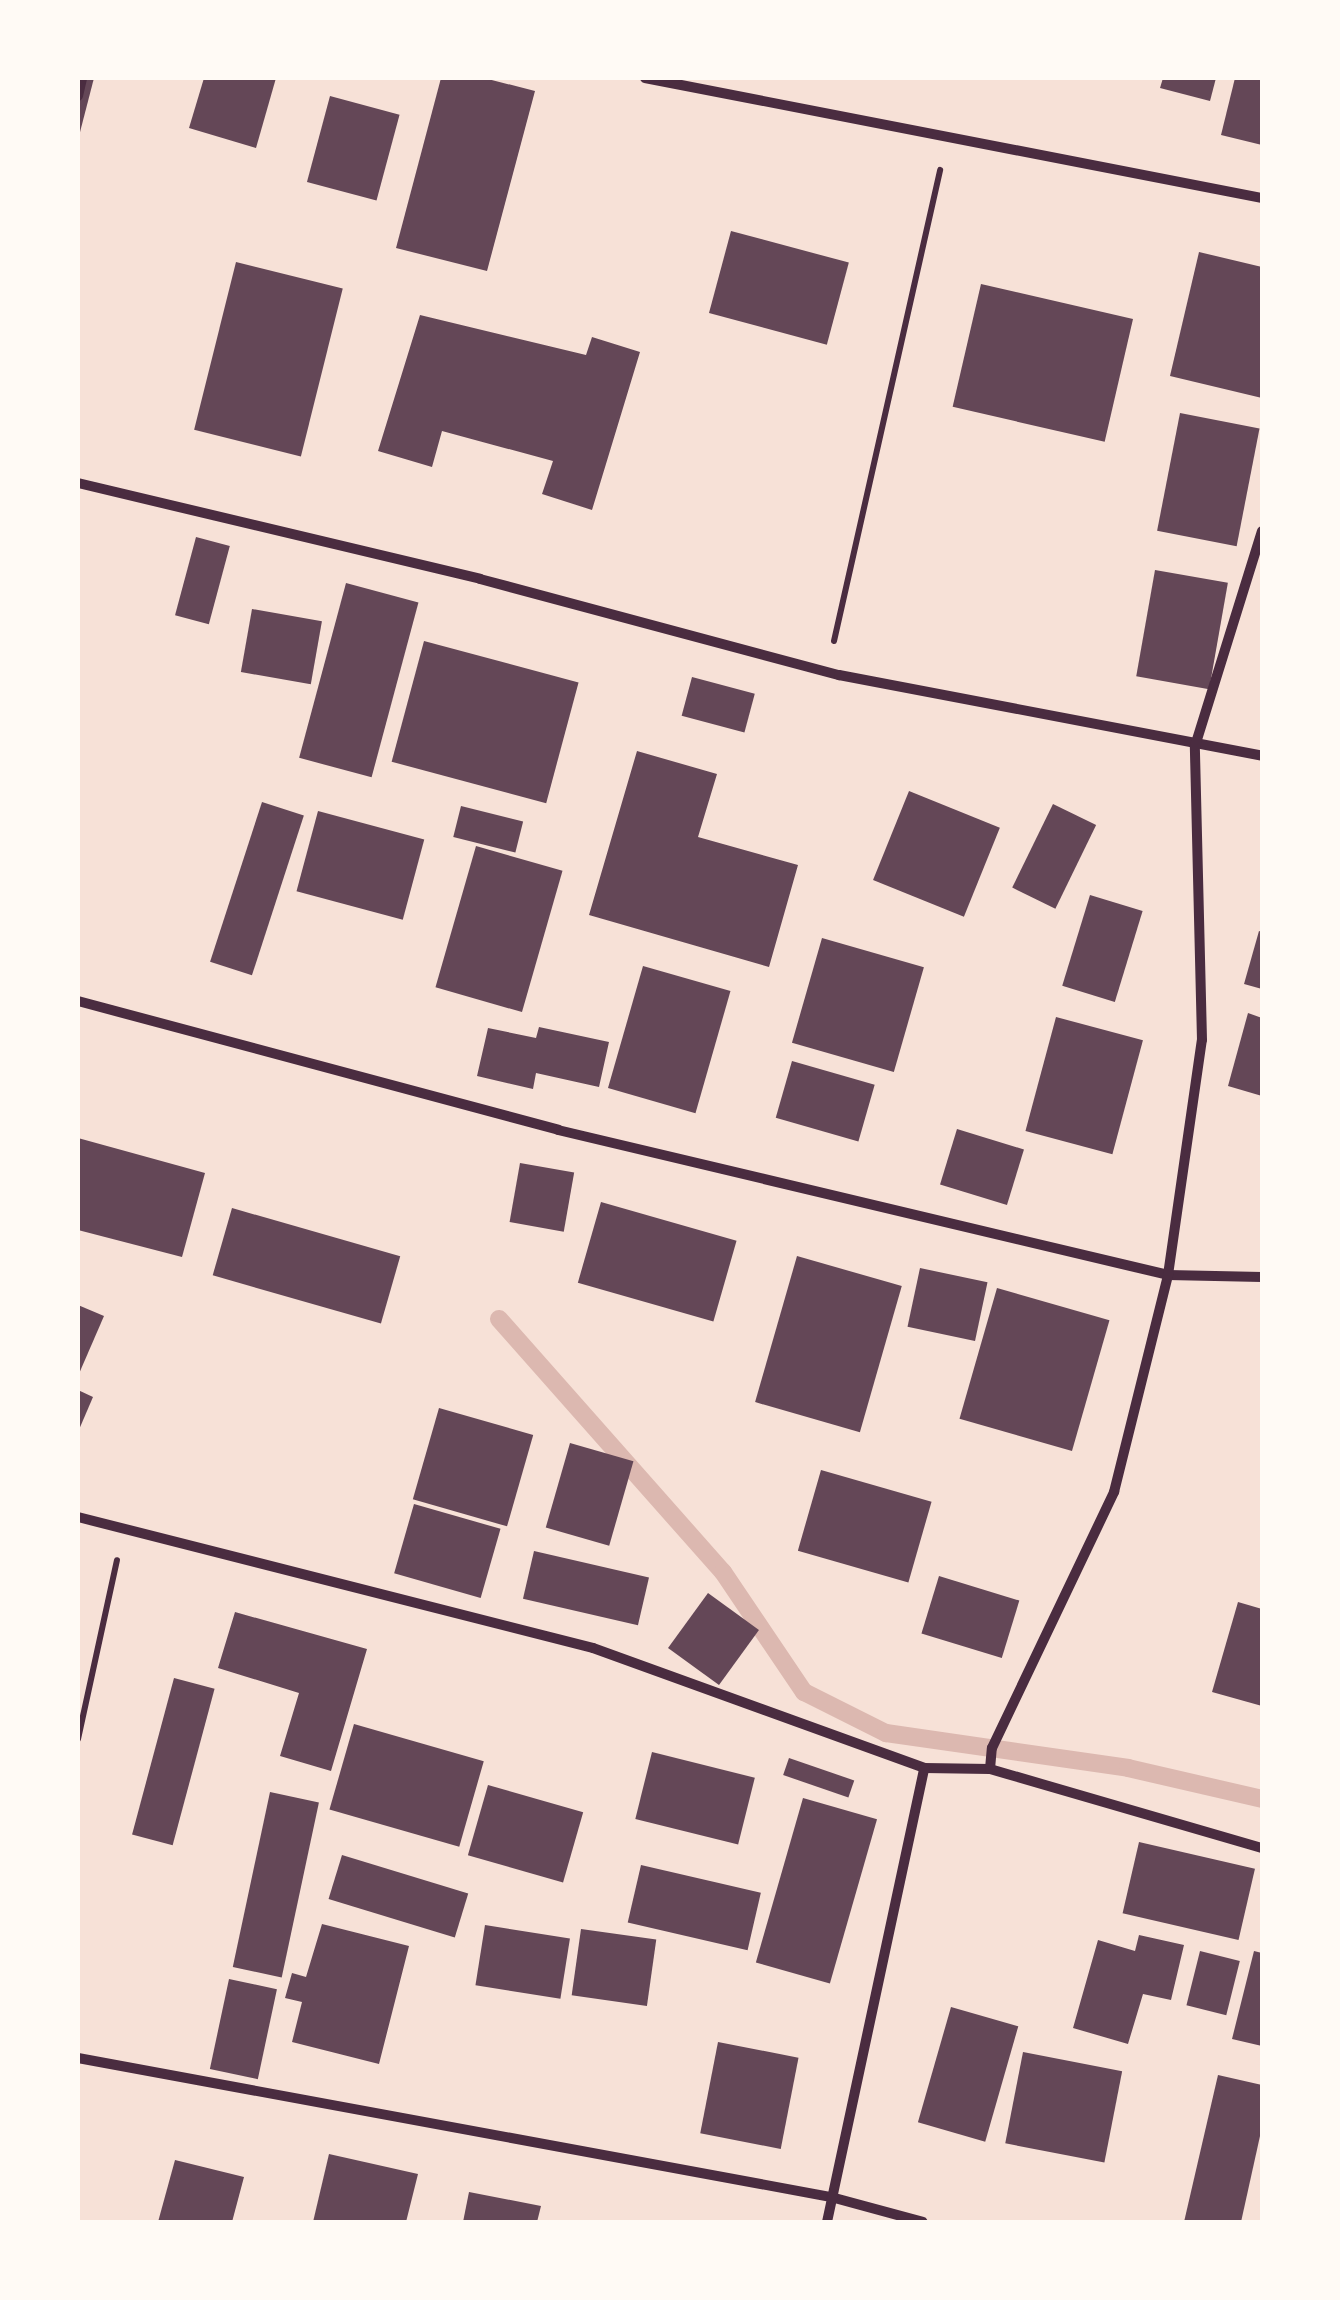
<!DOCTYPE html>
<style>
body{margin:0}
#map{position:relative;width:1340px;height:2300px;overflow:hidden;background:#f7e1d7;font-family:Barlow,sans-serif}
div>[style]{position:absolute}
.stream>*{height:18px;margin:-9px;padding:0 9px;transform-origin:9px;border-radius:9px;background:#dcb8b0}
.building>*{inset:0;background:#644757;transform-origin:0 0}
.path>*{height:6px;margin:-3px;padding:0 3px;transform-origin:3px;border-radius:3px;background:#4a2c40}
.minor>*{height:10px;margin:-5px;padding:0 5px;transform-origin:5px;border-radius:5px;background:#4a2c40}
span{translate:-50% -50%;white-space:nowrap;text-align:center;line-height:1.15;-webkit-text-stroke:8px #fffaf5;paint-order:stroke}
.frame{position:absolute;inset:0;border:80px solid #fffaf5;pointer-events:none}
</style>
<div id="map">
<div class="stream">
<div style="left:499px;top:1319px;width:338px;rotate:48.5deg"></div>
<div style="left:723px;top:1572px;width:145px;rotate:56deg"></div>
<div style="left:804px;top:1692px;width:92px;rotate:26.6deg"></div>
<div style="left:886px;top:1733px;width:245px;rotate:8.2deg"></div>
<div style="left:1128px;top:1768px;width:138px;rotate:13deg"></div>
</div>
<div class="building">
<div style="clip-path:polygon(78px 78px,94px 78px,79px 136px,78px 135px)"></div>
<div style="clip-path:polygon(204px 78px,276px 78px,256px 148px,189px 128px)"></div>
<div style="clip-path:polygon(441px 78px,484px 78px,535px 91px,487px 271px,396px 248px)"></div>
<div style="clip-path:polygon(1163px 78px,1216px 78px,1210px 101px,1160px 88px)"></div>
<div style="clip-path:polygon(1235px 78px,1262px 78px,1262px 145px,1221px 135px)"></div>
<div style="left:330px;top:96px;width:72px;height:89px;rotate:15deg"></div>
<div style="left:731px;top:231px;width:122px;height:85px;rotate:15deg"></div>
<div style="clip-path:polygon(1199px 252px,1262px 267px,1262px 398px,1170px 376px)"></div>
<div style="left:236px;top:262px;width:110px;height:173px;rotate:14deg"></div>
<div style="left:981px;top:284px;width:156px;height:126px;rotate:13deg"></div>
<div style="clip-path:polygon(420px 315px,586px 355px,592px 337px,640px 352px,592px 510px,542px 494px,553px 461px,442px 431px,432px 467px,378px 451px)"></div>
<div style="left:1180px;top:413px;width:81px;height:120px;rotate:11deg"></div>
<div style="left:196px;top:537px;width:35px;height:81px;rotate:15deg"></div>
<div style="left:1155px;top:570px;width:74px;height:108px;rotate:10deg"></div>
<div style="left:346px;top:583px;width:75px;height:181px;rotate:15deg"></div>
<div style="left:252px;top:609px;width:71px;height:64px;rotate:10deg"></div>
<div style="left:424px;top:641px;width:160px;height:125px;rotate:15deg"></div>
<div style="left:692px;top:677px;width:65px;height:40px;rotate:15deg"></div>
<div style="clip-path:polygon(637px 751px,717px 774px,698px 837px,798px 865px,769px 967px,589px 915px)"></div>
<div style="left:909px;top:791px;width:98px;height:96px;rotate:22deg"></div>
<div style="left:262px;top:802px;width:44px;height:168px;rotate:18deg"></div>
<div style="left:1053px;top:804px;width:48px;height:93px;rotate:26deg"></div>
<div style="left:461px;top:806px;width:64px;height:32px;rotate:14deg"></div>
<div style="left:318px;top:811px;width:110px;height:83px;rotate:15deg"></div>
<div style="left:476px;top:846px;width:90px;height:147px;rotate:16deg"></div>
<div style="left:1090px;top:895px;width:55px;height:95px;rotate:17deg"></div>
<div style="clip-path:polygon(1259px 931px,1262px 932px,1262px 989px,1244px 984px)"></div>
<div style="left:822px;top:938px;width:106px;height:109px;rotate:16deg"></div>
<div style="left:643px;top:966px;width:91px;height:127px;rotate:16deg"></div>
<div style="clip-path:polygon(1248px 1013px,1262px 1018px,1262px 1096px,1228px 1086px)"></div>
<div style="left:1056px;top:1017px;width:90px;height:118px;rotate:15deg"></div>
<div style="clip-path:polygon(539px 1027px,609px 1042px,599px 1087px,536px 1073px,533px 1089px,477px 1076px,488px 1028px,536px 1038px)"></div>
<div style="left:792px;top:1061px;width:86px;height:59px;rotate:16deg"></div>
<div style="left:957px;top:1129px;width:70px;height:58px;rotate:17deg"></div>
<div style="clip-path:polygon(78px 1138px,205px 1173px,182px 1257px,78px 1230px)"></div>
<div style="left:520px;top:1163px;width:55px;height:60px;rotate:10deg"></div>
<div style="left:601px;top:1202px;width:141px;height:84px;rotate:16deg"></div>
<div style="left:232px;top:1208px;width:175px;height:70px;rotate:16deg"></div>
<div style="left:797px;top:1256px;width:109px;height:152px;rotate:16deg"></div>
<div style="left:920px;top:1268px;width:69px;height:60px;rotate:12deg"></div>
<div style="left:997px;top:1288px;width:117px;height:136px;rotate:16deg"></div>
<div style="clip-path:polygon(78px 1305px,104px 1316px,78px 1376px)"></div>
<div style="clip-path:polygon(78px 1390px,93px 1397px,78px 1432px)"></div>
<div style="left:439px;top:1408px;width:98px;height:95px;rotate:16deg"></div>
<div style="left:570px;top:1443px;width:66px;height:88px;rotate:16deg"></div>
<div style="left:821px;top:1470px;width:115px;height:84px;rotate:16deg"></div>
<div style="left:414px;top:1504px;width:90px;height:72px;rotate:16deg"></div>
<div style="left:534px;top:1551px;width:118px;height:49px;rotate:13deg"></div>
<div style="left:939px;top:1576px;width:84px;height:60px;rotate:17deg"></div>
<div style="left:708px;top:1593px;width:63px;height:68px;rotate:36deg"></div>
<div style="clip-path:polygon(1238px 1602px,1262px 1609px,1262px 1706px,1212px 1692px)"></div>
<div style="clip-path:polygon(235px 1612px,367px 1649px,331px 1771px,280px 1756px,299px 1693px,218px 1668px)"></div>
<div style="left:174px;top:1678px;width:42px;height:162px;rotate:15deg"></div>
<div style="left:354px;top:1724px;width:135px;height:89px;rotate:16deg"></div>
<div style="left:652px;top:1752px;width:106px;height:69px;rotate:14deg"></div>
<div style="left:789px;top:1758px;width:69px;height:18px;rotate:19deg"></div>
<div style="left:488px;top:1785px;width:99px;height:73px;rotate:16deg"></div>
<div style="left:270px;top:1792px;width:50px;height:179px;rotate:12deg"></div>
<div style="left:803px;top:1798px;width:77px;height:171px;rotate:16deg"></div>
<div style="left:1139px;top:1842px;width:119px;height:73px;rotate:13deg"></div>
<div style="left:342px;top:1855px;width:132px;height:46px;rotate:17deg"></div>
<div style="left:641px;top:1865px;width:123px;height:59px;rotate:13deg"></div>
<div style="clip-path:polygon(322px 1924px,409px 1946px,379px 2064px,292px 2042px,302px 2002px,285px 1998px,292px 1973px,306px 1977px)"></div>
<div style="left:485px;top:1925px;width:86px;height:61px;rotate:9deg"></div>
<div style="left:581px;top:1929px;width:76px;height:67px;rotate:8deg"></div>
<div style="clip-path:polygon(1139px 1935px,1184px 1945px,1171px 2000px,1143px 1994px,1128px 2044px,1073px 2028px,1098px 1940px,1135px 1951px)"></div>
<div style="left:1200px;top:1951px;width:41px;height:56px;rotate:14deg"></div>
<div style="clip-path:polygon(1254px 1951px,1262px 1953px,1262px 2046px,1232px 2039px)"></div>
<div style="left:229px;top:1979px;width:49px;height:92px;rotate:12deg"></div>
<div style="left:951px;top:2007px;width:70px;height:120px;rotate:16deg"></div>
<div style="left:718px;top:2042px;width:82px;height:93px;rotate:11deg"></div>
<div style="left:1023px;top:2052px;width:101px;height:93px;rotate:11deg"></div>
<div style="clip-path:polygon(1218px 2075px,1262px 2085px,1262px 2127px,1241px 2222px,1184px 2222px)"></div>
<div style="clip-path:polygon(329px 2154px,418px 2174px,406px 2222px,313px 2222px)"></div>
<div style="clip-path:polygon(175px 2160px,244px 2177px,232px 2222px,158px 2222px)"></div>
<div style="clip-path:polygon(469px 2192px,541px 2206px,537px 2222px,463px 2222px)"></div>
</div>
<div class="path">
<div style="left:834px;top:641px;width:483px;rotate:-77.3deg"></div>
<div style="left:78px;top:1739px;width:183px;rotate:-77.7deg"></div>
</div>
<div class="minor">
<div style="left:645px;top:78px;width:629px;rotate:11.01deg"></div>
<div style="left:78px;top:96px;width:18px;rotate:-77deg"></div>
<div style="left:78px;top:483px;width:413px;rotate:13.4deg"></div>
<div style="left:480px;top:579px;width:372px;rotate:15deg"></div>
<div style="left:839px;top:675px;width:431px;rotate:10.8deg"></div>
<div style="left:78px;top:1001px;width:497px;rotate:15deg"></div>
<div style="left:558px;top:1130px;width:627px;rotate:13.37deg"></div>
<div style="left:1168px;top:1275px;width:94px;rotate:1.2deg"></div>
<div style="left:78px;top:1517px;width:531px;rotate:14.27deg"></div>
<div style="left:593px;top:1648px;width:352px;rotate:19.9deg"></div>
<div style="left:924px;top:1768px;width:66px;rotate:0.9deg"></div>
<div style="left:990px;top:1769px;width:283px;rotate:16.2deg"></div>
<div style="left:990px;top:1769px;width:21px;rotate:-85deg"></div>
<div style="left:992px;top:1748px;width:284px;rotate:-64.5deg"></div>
<div style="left:1114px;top:1492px;width:224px;rotate:-76deg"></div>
<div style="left:1168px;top:1275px;width:237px;rotate:-81.8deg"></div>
<div style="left:1202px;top:1040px;width:294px;rotate:-91.4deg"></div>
<div style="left:1195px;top:746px;width:225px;rotate:-72.7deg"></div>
<div style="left:78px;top:2058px;width:766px;rotate:10.46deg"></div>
<div style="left:831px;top:2197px;width:95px;rotate:15.2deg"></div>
<div style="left:827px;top:2222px;width:464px;rotate:-77.9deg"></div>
</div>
<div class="frame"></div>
</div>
